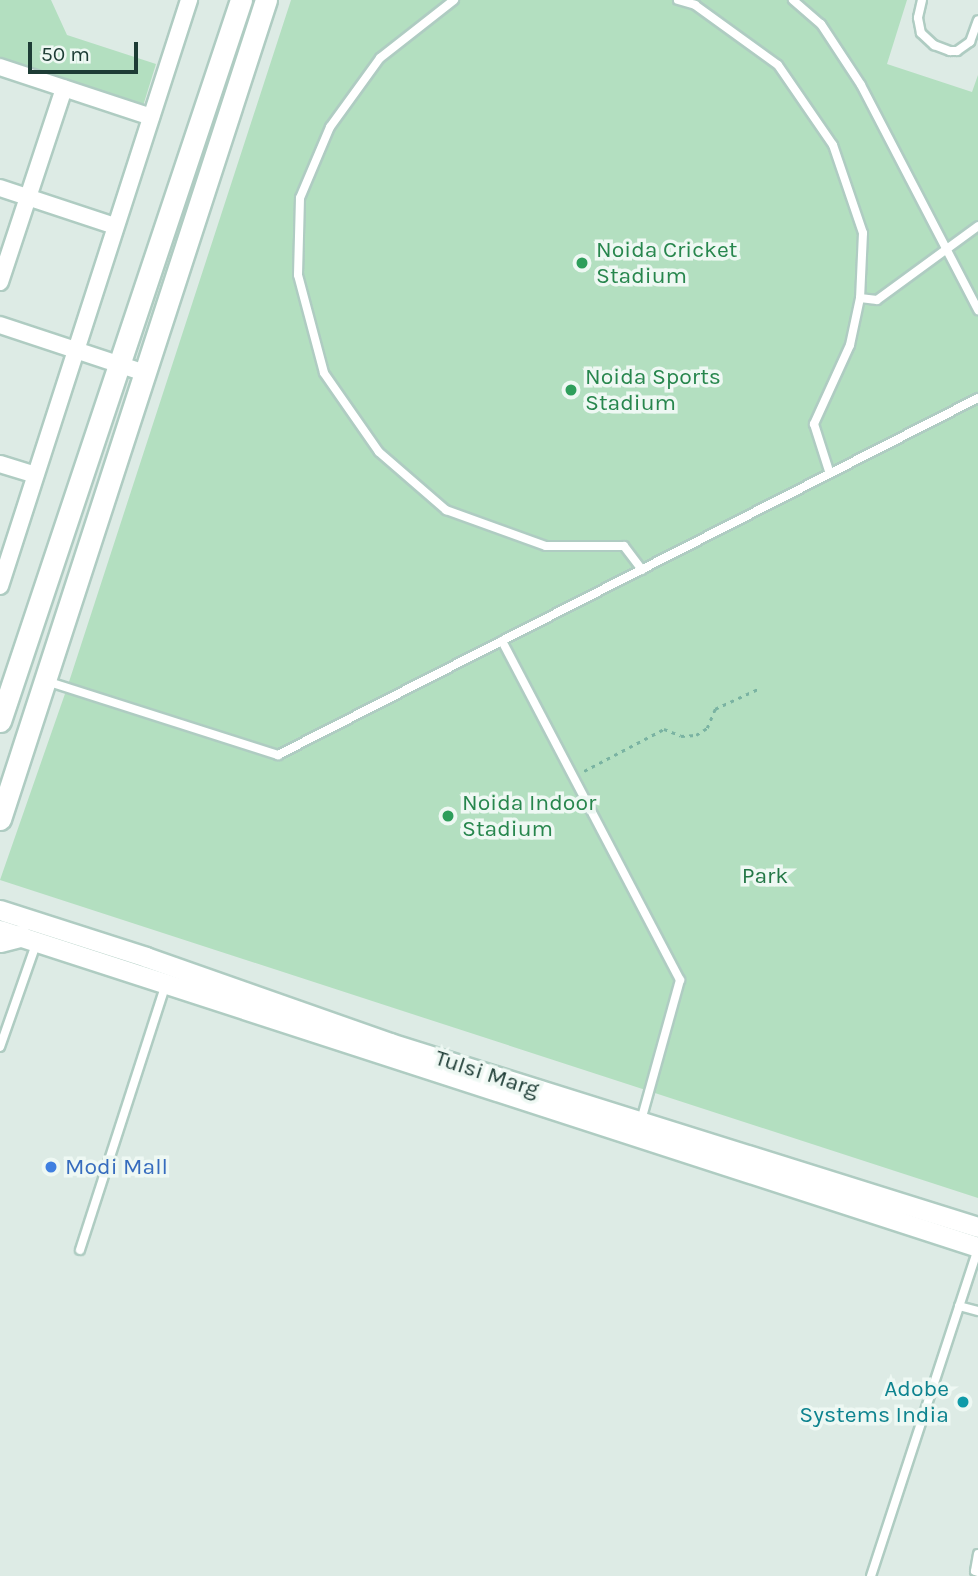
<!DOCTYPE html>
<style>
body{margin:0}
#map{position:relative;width:978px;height:1576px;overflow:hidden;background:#ddebe5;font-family:Karla,sans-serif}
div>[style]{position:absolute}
.green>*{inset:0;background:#b3dfc0}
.path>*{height:2.5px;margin-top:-1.25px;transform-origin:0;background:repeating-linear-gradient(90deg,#7ab3a2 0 3.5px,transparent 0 8.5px)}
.roads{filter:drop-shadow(2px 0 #afccc2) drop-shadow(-2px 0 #afccc2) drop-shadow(0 2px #afccc2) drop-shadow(0 -2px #afccc2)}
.service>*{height:8px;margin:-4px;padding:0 4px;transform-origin:4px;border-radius:4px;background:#fff}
.minor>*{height:16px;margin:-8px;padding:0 8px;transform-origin:8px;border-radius:8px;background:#fff}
.tertiary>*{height:19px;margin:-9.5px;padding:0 9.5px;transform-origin:9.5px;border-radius:9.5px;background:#fff}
.secondary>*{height:21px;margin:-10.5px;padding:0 10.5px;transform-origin:10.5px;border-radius:10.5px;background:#fff}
.dots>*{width:19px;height:19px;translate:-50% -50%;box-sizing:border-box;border:4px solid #eef8f3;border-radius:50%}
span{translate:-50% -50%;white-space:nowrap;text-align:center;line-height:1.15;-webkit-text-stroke:7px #eef8f3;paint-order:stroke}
.leisure-label{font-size:23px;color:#27864d}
.left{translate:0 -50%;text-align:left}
.park-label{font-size:23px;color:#237746}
.street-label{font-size:23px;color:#1d3c35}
.shop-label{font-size:23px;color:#366cbe}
.culture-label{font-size:23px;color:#0d838f}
.right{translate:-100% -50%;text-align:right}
.scale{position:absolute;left:28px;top:42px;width:110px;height:32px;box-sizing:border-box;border:4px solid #1d3c35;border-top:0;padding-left:9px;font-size:21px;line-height:24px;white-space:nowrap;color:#1d3c35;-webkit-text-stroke:5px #eef8f3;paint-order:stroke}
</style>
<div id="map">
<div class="green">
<div style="clip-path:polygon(0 0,51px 0,67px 35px,156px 64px,143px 106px,0 59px)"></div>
<div style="clip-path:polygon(291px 0,907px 0,887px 64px,972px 92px,978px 75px,978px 1198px,0 880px,67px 688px)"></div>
</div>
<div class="path">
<div style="left:584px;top:771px;width:90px;rotate:-27.7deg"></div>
<div style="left:664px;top:729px;width:18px;rotate:22deg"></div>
<div style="left:681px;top:736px;width:15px;rotate:-4deg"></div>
<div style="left:696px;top:735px;width:13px;rotate:-32deg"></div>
<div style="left:707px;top:728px;width:21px;rotate:-67deg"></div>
<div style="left:715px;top:709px;width:50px;rotate:-25deg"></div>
</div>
<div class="roads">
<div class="service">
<div style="left:454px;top:0;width:94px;rotate:141.9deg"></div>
<div style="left:380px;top:58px;width:85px;rotate:125.9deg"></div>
<div style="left:330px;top:127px;width:77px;rotate:112.9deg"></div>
<div style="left:300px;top:198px;width:77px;rotate:91.5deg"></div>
<div style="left:298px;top:275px;width:101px;rotate:75.1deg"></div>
<div style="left:324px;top:373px;width:96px;rotate:55.2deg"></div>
<div style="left:379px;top:452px;width:89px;rotate:40.9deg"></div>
<div style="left:446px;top:510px;width:106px;rotate:19.8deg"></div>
<div style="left:546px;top:546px;width:78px"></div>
<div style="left:624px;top:546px;width:30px;rotate:53deg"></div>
<div style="left:678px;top:0;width:18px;rotate:16deg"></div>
<div style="left:695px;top:5px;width:102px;rotate:35.9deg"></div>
<div style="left:778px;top:65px;width:97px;rotate:55.5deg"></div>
<div style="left:833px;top:145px;width:93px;rotate:71.2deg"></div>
<div style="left:863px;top:233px;width:65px;rotate:92.6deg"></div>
<div style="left:860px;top:298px;width:48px;rotate:102deg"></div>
<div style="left:850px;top:345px;width:87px;rotate:114.5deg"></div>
<div style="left:814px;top:424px;width:52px;rotate:72.3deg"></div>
<div style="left:793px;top:0;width:37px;rotate:41deg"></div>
<div style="left:821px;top:24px;width:73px;rotate:56.7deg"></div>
<div style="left:861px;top:85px;width:254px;rotate:62.5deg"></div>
<div style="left:922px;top:0;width:18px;rotate:103deg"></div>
<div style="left:918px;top:18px;width:15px;rotate:79deg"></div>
<div style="left:921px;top:33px;width:18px;rotate:43deg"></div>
<div style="left:934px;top:45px;width:17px;rotate:21deg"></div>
<div style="left:950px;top:51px;width:7px"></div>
<div style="left:957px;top:51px;width:16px;rotate:-35deg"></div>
<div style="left:970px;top:42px;width:23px;rotate:-70deg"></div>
<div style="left:860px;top:298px;width:17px;rotate:7deg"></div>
<div style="left:877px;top:300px;width:125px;rotate:-36.2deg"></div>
<div style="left:502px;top:641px;width:383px;rotate:62.3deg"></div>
<div style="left:680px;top:980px;width:146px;rotate:105.5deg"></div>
<div style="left:46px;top:681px;width:244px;rotate:17.7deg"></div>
<div style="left:278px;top:755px;width:786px;rotate:-27.02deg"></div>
<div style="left:0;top:1047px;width:109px;rotate:-70.7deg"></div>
<div style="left:80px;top:1250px;width:280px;rotate:-72.1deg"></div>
<div style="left:959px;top:1306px;width:20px;rotate:15deg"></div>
<div style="left:978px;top:1554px;width:17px;rotate:100deg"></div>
<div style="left:975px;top:1571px;width:3px;rotate:18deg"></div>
<div style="left:871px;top:1576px;width:344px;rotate:-71.9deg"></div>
</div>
<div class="minor">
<div style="left:0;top:67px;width:159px;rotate:18.3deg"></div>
<div style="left:0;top:188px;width:121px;rotate:18.3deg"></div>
<div style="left:0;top:282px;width:204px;rotate:-71.7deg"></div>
<div style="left:0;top:325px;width:153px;rotate:18.3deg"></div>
<div style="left:0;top:464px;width:37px;rotate:17deg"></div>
<div style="left:0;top:586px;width:616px;rotate:-72.12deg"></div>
</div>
<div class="tertiary">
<div style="left:0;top:910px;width:153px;rotate:17.8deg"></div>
<div style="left:146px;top:957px;width:259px;rotate:19.4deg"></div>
<div style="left:390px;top:1043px;width:616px;rotate:17.38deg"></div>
<div style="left:0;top:930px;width:1028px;rotate:17.96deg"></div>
</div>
<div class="secondary">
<div style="left:0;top:721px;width:760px;rotate:-71.52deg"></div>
<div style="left:0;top:819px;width:861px;rotate:-72.01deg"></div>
<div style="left:0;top:941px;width:21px;rotate:-14deg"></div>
</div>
</div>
<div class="dots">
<div style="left:582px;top:263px;background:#2e9e5b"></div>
<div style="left:571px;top:390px;background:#2e9e5b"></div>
<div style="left:448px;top:816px;background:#2e9e5b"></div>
<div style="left:51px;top:1167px;background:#3f7fe0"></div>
<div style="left:963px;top:1402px;background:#0f9aa8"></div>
</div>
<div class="leisure-label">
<span class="left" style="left:596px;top:263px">Noida Cricket<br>Stadium</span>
<span class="left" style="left:585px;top:390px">Noida Sports<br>Stadium</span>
<span class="left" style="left:462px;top:816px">Noida Indoor<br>Stadium</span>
</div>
<div class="park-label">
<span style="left:765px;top:876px">Park</span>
</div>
<div class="street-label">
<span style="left:487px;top:1074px;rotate:18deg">Tulsi Marg</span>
</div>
<div class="shop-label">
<span class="left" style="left:65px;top:1167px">Modi Mall</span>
</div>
<div class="culture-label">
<span class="right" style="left:949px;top:1402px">Adobe<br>Systems India</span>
</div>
<div class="scale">50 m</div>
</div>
